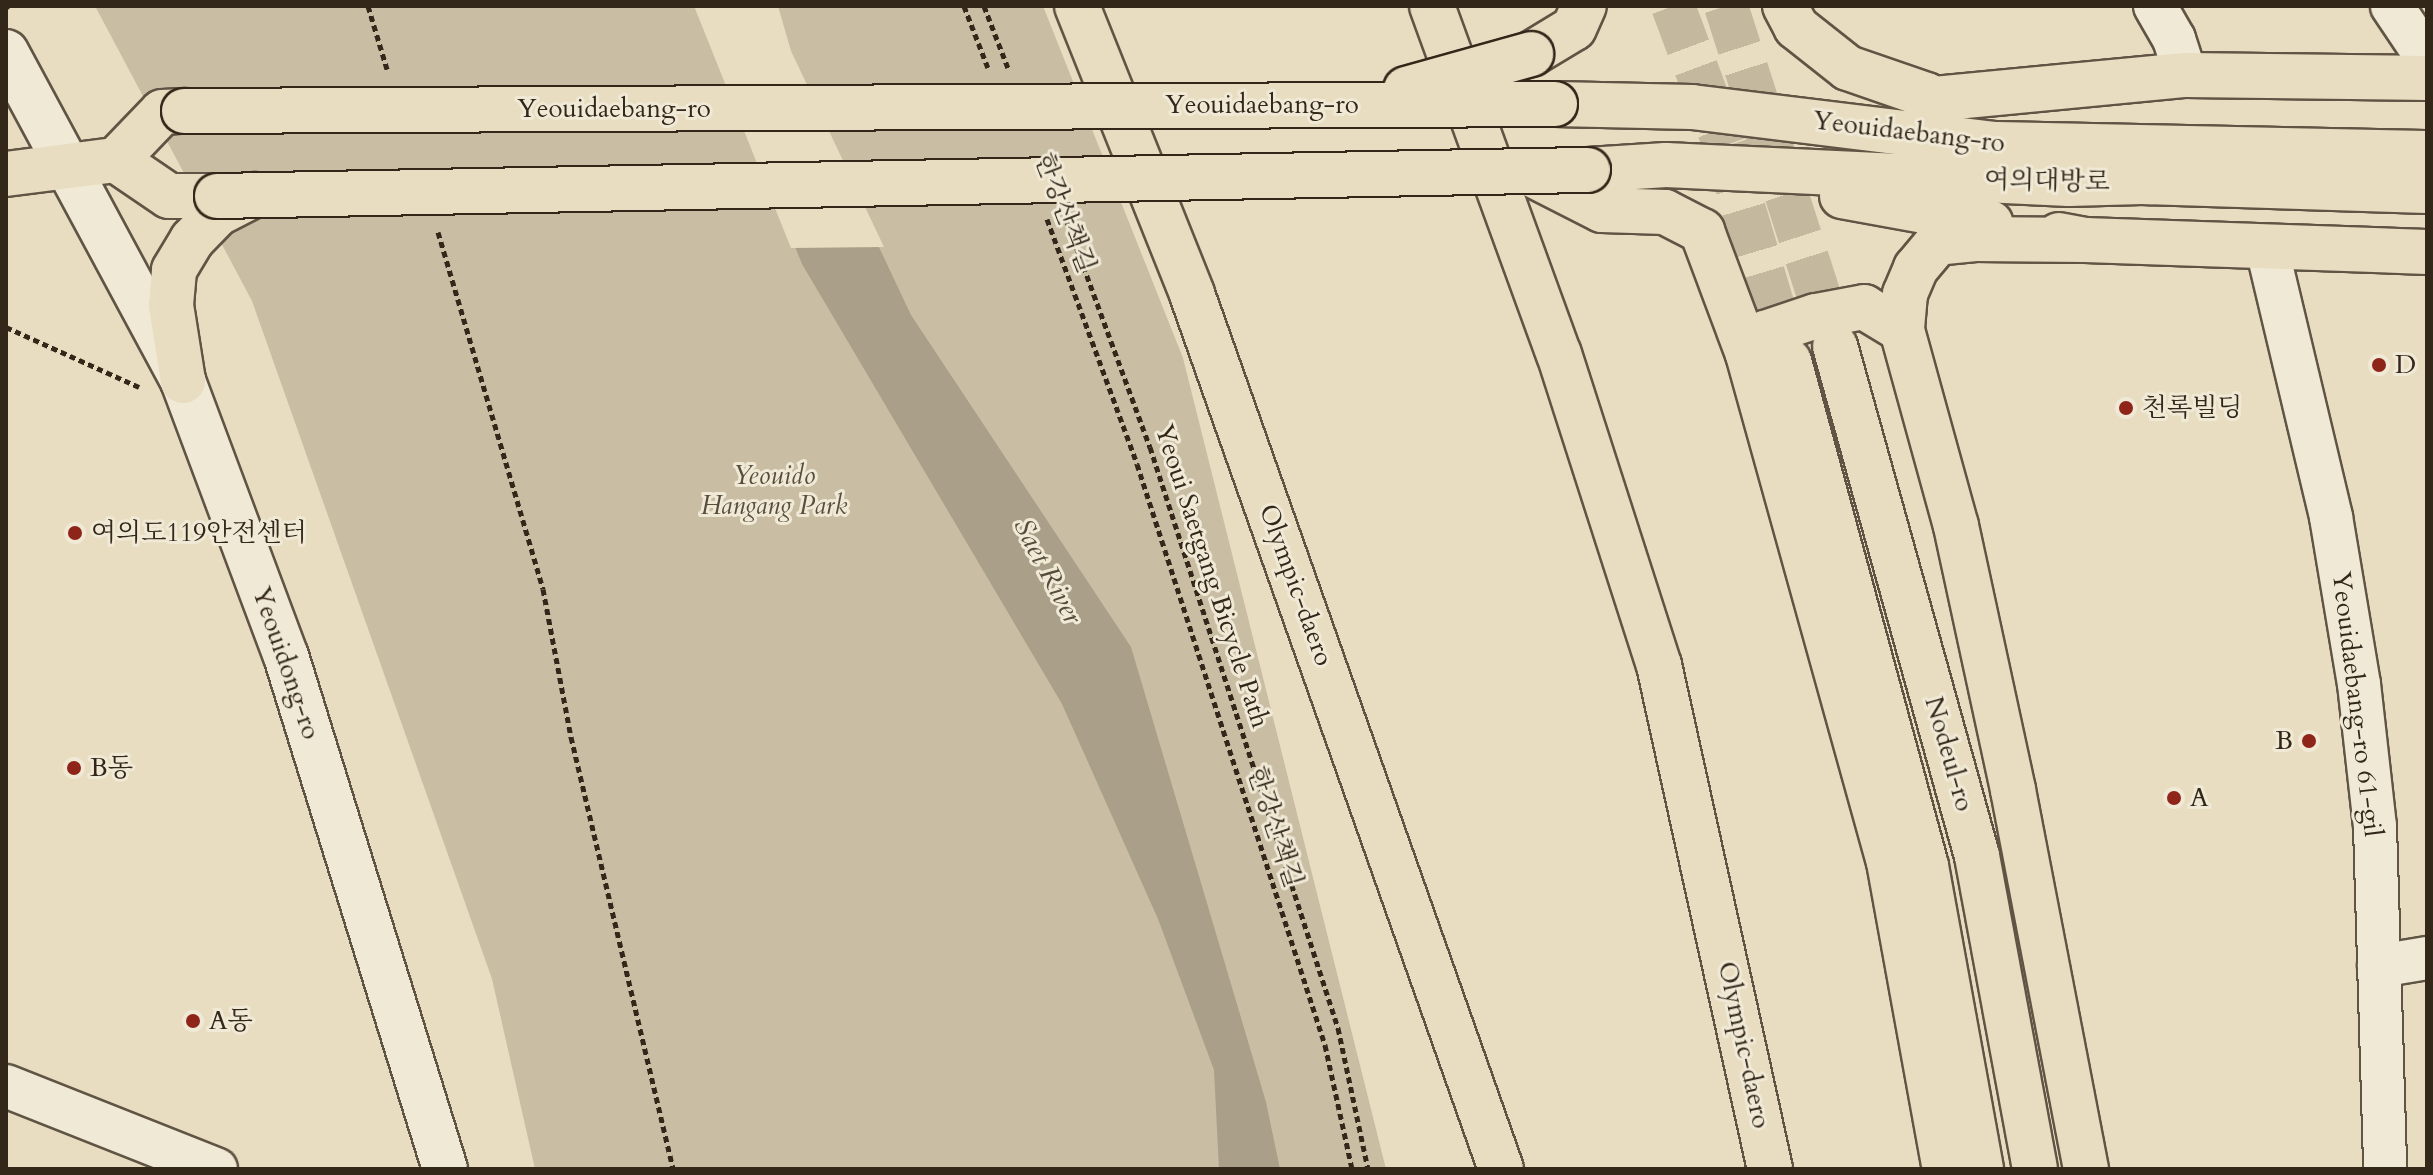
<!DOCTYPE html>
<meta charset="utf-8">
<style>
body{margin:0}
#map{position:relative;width:2433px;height:1175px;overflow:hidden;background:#e8ddc0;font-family:Cardo,"Noto Serif KR",serif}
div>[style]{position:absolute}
.green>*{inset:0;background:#c9bea4}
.water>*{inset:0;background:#aa9f88}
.pier>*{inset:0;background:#e8ddc0}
.primary-tunnel>*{height:44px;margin-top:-22px;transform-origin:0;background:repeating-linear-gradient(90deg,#c4b99f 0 44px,transparent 0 66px)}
.path>*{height:5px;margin-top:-2.5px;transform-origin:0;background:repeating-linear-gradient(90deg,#33271a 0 6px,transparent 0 10px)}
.roads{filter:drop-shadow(2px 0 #605444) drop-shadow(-2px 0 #605444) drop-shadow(0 2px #605444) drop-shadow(0 -2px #605444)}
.street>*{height:42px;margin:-21px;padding:0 21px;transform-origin:21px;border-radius:21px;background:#f0e9d6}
.secondary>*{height:44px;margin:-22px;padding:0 22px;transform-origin:22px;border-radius:22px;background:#f0e9d6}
.primary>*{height:44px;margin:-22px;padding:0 22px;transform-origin:22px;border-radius:22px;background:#e8ddc0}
.highway>*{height:44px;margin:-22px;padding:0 22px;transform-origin:22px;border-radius:22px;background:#e8ddc0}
.bridges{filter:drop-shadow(2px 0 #33271a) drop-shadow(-2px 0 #33271a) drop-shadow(0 2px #33271a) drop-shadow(0 -2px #33271a)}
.primary-bridge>*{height:44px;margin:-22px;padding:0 22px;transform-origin:22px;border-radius:22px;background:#e8ddc0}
.dots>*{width:22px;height:22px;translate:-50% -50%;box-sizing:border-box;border:4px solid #f0e9d6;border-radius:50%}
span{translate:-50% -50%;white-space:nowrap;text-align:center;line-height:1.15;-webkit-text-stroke:6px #f0e9d6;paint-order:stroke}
.street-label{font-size:26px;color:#33271a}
.poi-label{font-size:26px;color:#33271a}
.left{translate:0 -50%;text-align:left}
.right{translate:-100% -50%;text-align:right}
.park-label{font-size:26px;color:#584d3c;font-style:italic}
.water-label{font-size:28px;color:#574b3b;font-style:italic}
.frame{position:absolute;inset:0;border:8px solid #33271a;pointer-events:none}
</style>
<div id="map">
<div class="green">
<div style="clip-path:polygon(95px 6px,1043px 6px,1183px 358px,1386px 1169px,535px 1169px,492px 979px,252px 301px)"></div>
</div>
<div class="water">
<div style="clip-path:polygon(698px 6px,787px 52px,911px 315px,1131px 647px,1266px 1102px,1280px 1169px,1219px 1169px,1214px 1070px,1158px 919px,1062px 704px,802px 264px)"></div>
</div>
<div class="pier">
<div style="clip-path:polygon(694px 6px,778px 6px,791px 51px,884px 247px,791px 248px)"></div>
</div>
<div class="primary-tunnel">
<div style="left:1673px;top:6px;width:149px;rotate:69.6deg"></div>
<div style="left:1725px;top:146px;width:224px;rotate:73.4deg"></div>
<div style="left:1726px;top:6px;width:357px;rotate:72.2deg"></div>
</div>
<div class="path">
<div style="left:368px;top:6px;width:66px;rotate:73.2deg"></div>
<div style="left:964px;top:6px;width:66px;rotate:68.8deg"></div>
<div style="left:984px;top:6px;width:66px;rotate:68.8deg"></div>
<div style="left:6px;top:7px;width:3px;rotate:-18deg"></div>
<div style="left:1047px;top:219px;width:261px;rotate:69.8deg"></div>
<div style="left:1137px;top:464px;width:611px;rotate:72.07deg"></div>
<div style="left:1325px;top:1045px;width:127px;rotate:77.7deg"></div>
<div style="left:1066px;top:219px;width:243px;rotate:69.8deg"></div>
<div style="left:1150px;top:447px;width:611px;rotate:72.07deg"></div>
<div style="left:1338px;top:1028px;width:144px;rotate:78deg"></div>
<div style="left:438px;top:232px;width:372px;rotate:73.6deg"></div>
<div style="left:543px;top:589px;width:151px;rotate:79.3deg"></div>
<div style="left:571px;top:737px;width:444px;rotate:76.7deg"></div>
<div style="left:6px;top:327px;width:146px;rotate:24.3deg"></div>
</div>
<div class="roads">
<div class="street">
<div style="left:2155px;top:6px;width:38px;rotate:60deg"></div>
<div style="left:2174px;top:39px;width:38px;rotate:72deg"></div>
<div style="left:2392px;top:6px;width:63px;rotate:56.1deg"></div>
<div style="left:2267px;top:248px;width:277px;rotate:76.6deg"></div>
<div style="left:2331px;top:517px;width:169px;rotate:80.5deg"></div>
<div style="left:2359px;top:684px;width:143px;rotate:83.6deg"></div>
<div style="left:2375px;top:826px;width:343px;rotate:88.3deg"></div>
<div style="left:2379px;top:966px;width:49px;rotate:-9.5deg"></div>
<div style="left:6px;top:1086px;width:226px;rotate:21.6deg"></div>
</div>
<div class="secondary">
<div style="left:6px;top:52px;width:374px;rotate:61.7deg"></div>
<div style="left:183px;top:381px;width:294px;rotate:69.5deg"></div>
<div style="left:286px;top:656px;width:537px;rotate:72.78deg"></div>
</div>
<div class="primary">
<div style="left:1785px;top:6px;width:24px;rotate:62deg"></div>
<div style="left:1796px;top:27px;width:66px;rotate:38.3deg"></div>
<div style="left:1848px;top:68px;width:83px;rotate:19.1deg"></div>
<div style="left:1926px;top:95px;width:5px;rotate:112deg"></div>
<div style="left:1924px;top:100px;width:263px;rotate:-5.5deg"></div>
<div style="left:2186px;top:75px;width:241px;rotate:0.7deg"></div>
<div style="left:1531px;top:54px;width:50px;rotate:-31.2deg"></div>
<div style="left:1574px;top:28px;width:24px;rotate:-66deg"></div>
<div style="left:1555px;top:104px;width:137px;rotate:1.3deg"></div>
<div style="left:1692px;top:107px;width:305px;rotate:7deg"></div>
<div style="left:1995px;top:144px;width:432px;rotate:1.2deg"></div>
<div style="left:116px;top:160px;width:64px;rotate:34.2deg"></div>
<div style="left:169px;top:196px;width:48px"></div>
<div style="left:1588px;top:170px;width:78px;rotate:-3.7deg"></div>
<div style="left:1666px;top:165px;width:403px;rotate:2.7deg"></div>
<div style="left:2069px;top:184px;width:73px;rotate:-1.6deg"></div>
<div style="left:2142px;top:182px;width:285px;rotate:1.8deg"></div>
<div style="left:1529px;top:173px;width:82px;rotate:26.9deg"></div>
<div style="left:1602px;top:210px;width:63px;rotate:1.8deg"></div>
<div style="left:1665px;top:212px;width:42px;rotate:27.2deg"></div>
<div style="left:1702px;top:231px;width:131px;rotate:69.5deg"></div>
<div style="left:6px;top:174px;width:111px;rotate:-7.3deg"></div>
<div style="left:116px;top:160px;width:66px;rotate:-46.2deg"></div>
<div style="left:162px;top:112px;width:22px;rotate:-3deg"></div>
<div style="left:1842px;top:196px;width:151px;rotate:10.3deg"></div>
<div style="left:2059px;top:235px;width:26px;rotate:11deg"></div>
<div style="left:2085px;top:240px;width:342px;rotate:2deg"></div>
<div style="left:2085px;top:240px;width:110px;rotate:-179.5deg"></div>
<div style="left:1975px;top:239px;width:38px;rotate:174deg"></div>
<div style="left:1937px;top:243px;width:33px;rotate:130deg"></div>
<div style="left:1916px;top:268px;width:28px;rotate:113deg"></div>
<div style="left:1905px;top:294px;width:36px;rotate:95deg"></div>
<div style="left:1902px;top:330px;width:203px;rotate:74.6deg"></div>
<div style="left:1956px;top:526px;width:270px;rotate:77.8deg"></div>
<div style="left:2013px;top:790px;width:386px;rotate:79.1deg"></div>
<div style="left:1902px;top:330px;width:44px;rotate:-148.8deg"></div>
<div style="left:1864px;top:307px;width:49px;rotate:169.4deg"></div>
<div style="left:1816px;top:316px;width:54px;rotate:161.6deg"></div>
<div style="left:1765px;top:333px;width:27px;rotate:129deg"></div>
<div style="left:1748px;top:354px;width:527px;rotate:74.49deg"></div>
<div style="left:1889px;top:862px;width:312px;rotate:79.7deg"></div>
<div style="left:1835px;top:346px;width:529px;rotate:74.44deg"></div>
<div style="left:1977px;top:856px;width:318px;rotate:79.5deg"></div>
<div style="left:1789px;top:361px;width:523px;rotate:74.82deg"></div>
<div style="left:1926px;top:866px;width:308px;rotate:79.7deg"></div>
<div style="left:183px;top:381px;width:77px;rotate:-99deg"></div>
<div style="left:171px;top:305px;width:35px;rotate:-85deg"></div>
<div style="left:174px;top:270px;width:35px;rotate:-59deg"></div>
<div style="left:192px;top:240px;width:36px;rotate:-46deg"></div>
<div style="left:217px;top:214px;width:42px;rotate:-27.2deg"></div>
</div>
<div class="highway">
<div style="left:1077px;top:6px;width:310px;rotate:68.2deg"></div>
<div style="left:1192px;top:294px;width:928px;rotate:70.55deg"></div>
<div style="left:1432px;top:6px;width:370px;rotate:70deg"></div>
<div style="left:1559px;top:354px;width:327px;rotate:72.2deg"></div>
<div style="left:1659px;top:665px;width:516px;rotate:77.58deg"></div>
</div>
</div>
<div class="bridges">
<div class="primary-bridge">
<div style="left:1406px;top:89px;width:130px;rotate:-15.6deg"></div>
<div style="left:184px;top:111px;width:1371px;rotate:-0.29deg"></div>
<div style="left:217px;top:196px;width:1371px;rotate:-1.09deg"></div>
</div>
</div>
<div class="dots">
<div style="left:2379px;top:365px;background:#8f2418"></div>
<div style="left:2126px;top:408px;background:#8f2418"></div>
<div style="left:75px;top:533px;background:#8f2418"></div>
<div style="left:2309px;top:741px;background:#8f2418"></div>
<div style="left:74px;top:768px;background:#8f2418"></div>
<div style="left:2174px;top:798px;background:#8f2418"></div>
<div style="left:193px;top:1021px;background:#8f2418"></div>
</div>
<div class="street-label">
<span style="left:1262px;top:105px">Yeouidaebang-ro</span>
<span style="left:614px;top:109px">Yeouidaebang-ro</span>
<span style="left:1909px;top:132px;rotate:7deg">Yeouidaebang-ro</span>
<span style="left:2047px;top:181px;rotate:1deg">여의대방로</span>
<span style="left:1065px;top:213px;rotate:69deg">한강산책길</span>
<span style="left:1212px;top:576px;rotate:72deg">Yeoui Saetgang Bicycle Path</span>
<span style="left:1296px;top:585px;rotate:70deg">Olympic-daero</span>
<span style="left:286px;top:663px;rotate:71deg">Yeouidong-ro</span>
<span style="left:2357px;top:704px;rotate:83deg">Yeouidaebang-ro 61-gil</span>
<span style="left:1949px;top:754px;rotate:74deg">Nodeul-ro</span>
<span style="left:1275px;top:827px;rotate:72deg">한강산책길</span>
<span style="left:1744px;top:1045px;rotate:78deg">Olympic-daero</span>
</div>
<div class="poi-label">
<span class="left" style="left:2395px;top:365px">D</span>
<span class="left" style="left:2142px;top:408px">천록빌딩</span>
<span class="left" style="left:91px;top:533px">여의도119안전센터</span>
<span class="right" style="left:2293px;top:741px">B</span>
<span class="left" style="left:90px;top:768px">B동</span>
<span class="left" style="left:2190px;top:798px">A</span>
<span class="left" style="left:209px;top:1021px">A동</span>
</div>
<div class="park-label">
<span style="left:774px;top:491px">Yeouido<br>Hangang Park</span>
</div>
<div class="water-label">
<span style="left:1048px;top:571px;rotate:62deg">Saet River</span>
</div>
<div class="frame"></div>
</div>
